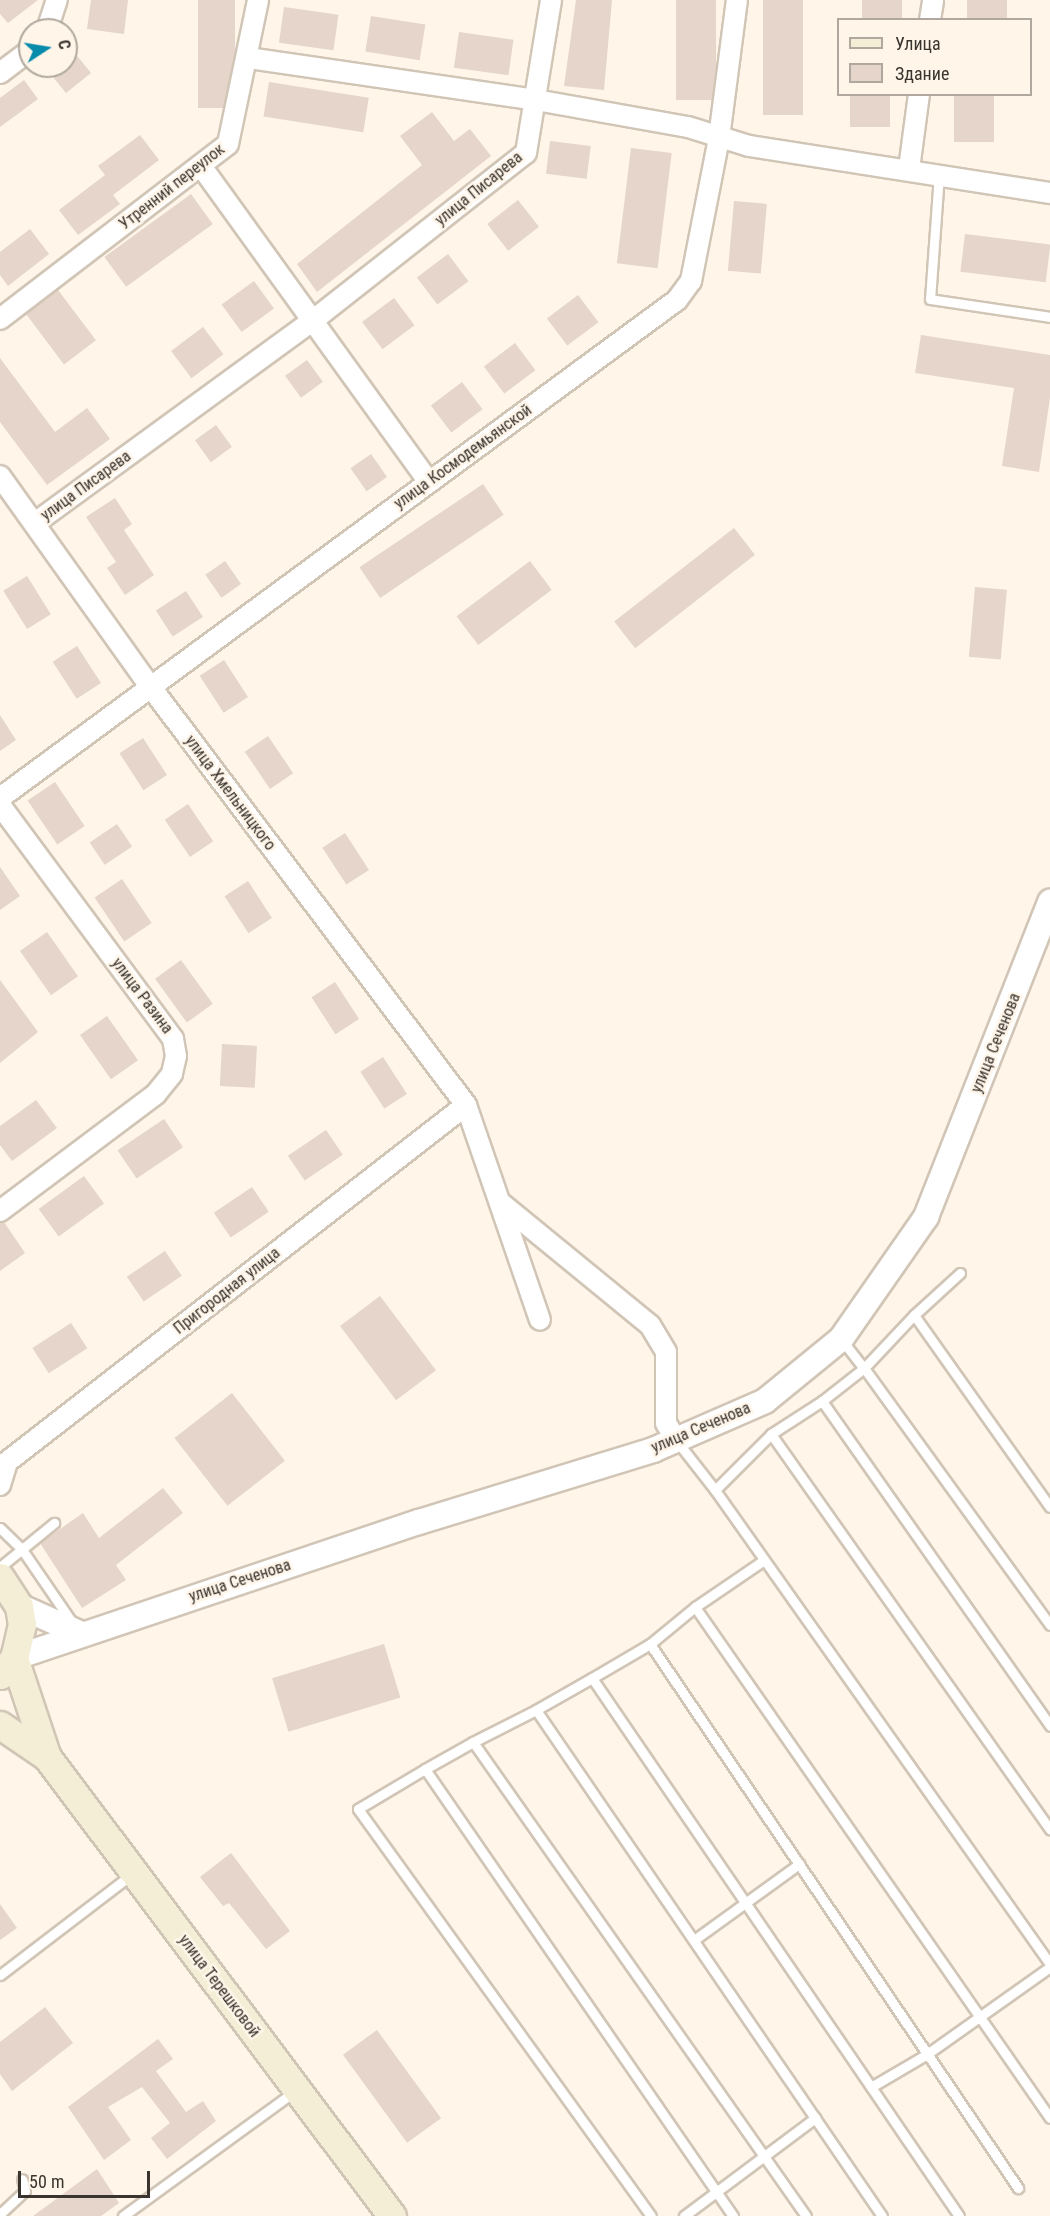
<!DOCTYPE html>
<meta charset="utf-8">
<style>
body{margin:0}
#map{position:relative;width:1050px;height:2216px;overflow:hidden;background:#fff5e9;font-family:"Roboto Condensed",sans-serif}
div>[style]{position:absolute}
.building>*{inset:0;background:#e5d5ca;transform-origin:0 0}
.roads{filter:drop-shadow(2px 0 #d1c5b6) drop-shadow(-2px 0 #d1c5b6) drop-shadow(0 2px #d1c5b6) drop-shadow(0 -2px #d1c5b6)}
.service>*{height:9px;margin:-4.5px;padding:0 4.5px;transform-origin:4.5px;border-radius:4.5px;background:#fff}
.minor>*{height:20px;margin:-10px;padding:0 10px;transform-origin:10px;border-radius:10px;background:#fff}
.tertiary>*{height:24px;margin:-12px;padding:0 12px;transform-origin:12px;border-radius:12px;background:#fff}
.secondary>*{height:27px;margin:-13.5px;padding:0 13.5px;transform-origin:13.5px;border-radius:13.5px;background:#f4eed7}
span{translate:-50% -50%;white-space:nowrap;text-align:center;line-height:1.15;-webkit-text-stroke:5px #fff5e9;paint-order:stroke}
.street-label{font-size:16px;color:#39342e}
.legend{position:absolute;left:837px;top:18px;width:195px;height:78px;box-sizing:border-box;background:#fff5e9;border:2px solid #b0a89e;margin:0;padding:8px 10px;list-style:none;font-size:18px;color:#39342e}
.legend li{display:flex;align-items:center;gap:12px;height:30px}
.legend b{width:30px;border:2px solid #b0a89e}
.north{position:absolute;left:18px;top:18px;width:60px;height:60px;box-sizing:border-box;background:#fff5e9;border:2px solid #b0a89e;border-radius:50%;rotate:78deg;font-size:16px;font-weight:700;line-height:24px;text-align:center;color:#39342e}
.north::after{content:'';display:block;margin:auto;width:21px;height:27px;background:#068bab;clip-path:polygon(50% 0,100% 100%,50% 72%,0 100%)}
.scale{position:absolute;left:18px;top:2171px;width:132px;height:27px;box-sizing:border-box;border:3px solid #39342e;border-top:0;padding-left:8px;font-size:18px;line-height:21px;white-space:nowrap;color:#39342e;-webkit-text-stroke:4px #fff5e9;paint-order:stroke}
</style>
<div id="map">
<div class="building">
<div style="clip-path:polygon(0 0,38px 0,8px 23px,0 14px)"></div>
<div style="clip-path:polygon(91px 0,128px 0,124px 34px,87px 29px)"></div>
<div style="left:198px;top:0;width:37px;height:108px"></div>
<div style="clip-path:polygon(576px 0,612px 0,604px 90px,564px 86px)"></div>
<div style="left:676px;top:0;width:40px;height:100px"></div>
<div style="left:763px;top:0;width:40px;height:115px"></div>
<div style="left:862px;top:0;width:40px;height:20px"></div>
<div style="left:967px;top:0;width:40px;height:20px"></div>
<div style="left:284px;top:7px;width:55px;height:36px;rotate:8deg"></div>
<div style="left:371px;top:16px;width:55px;height:36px;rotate:9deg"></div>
<div style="left:459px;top:32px;width:55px;height:36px;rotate:8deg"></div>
<div style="clip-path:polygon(66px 42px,91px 73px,66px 93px,44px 66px,66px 66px)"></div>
<div style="clip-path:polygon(24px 80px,38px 99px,0 127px,0 98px)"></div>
<div style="left:269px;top:82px;width:101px;height:35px;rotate:9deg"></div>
<div style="left:850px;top:94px;width:40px;height:33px"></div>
<div style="left:954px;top:94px;width:40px;height:48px"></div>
<div style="clip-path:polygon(432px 112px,454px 141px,470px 129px,491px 156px,317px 292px,297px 264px,422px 165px,400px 136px)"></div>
<div style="clip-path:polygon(140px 135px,159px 160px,113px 195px,120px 204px,78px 235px,59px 210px,105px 175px,98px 166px)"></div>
<div style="left:550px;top:141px;width:41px;height:33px;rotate:7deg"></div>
<div style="left:631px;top:148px;width:41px;height:116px;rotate:7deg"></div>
<div style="left:191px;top:194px;width:37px;height:107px;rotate:54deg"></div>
<div style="left:518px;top:200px;width:34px;height:39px;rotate:52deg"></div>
<div style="left:734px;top:201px;width:33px;height:70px;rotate:5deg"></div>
<div style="clip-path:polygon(30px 229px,49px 254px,8px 286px,0 275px,0 252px)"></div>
<div style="left:965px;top:234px;width:86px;height:38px;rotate:7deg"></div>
<div style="left:448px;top:254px;width:34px;height:39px;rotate:53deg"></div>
<div style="left:254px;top:281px;width:34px;height:40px;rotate:54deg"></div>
<div style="left:58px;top:290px;width:63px;height:40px;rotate:53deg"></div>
<div style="left:578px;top:295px;width:34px;height:39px;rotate:53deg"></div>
<div style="left:394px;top:298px;width:34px;height:40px;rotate:53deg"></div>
<div style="left:203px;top:327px;width:34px;height:40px;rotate:53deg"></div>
<div style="clip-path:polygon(921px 335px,1050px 355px,1050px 398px,1039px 472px,1002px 466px,1014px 388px,915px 373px)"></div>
<div style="left:515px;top:343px;width:34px;height:39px;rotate:53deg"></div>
<div style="clip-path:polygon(0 358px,55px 432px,87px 408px,110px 439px,47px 485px,0 422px)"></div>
<div style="left:307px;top:360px;width:27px;height:27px;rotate:54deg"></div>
<div style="left:462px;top:382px;width:34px;height:39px;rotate:53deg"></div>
<div style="left:216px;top:425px;width:27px;height:26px;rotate:54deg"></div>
<div style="left:371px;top:454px;width:28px;height:25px;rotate:55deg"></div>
<div style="left:483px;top:484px;width:37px;height:149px;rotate:56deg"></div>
<div style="clip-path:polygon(115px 498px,132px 524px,124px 530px,154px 575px,125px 595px,107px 568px,116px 562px,86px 517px)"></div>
<div style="left:734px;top:528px;width:34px;height:152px;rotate:52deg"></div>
<div style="left:225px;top:561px;width:28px;height:24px;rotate:55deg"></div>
<div style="left:530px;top:561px;width:36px;height:92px;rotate:53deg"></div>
<div style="left:27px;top:576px;width:45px;height:28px;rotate:58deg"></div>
<div style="left:975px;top:587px;width:32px;height:70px;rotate:5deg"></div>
<div style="left:186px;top:591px;width:31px;height:36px;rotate:57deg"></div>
<div style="left:77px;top:646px;width:44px;height:29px;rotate:57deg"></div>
<div style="left:224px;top:660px;width:44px;height:29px;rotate:57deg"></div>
<div style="clip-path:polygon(0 715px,16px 740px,0 751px)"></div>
<div style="left:268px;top:736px;width:45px;height:28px;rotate:56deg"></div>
<div style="left:143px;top:738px;width:44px;height:28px;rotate:57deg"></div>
<div style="left:55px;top:782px;width:53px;height:33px;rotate:56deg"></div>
<div style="left:188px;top:804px;width:45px;height:28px;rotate:56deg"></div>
<div style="left:117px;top:824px;width:27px;height:33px;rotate:56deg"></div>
<div style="left:345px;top:833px;width:44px;height:27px;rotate:57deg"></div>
<div style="clip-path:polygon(0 867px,20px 896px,0 910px)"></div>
<div style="left:122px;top:879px;width:53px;height:33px;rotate:56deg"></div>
<div style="left:248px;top:881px;width:44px;height:28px;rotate:57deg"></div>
<div style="left:47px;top:932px;width:54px;height:33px;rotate:55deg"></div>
<div style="left:181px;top:960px;width:54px;height:32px;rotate:54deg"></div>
<div style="clip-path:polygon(0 980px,38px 1032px,0 1063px)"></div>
<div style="left:335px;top:982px;width:44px;height:28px;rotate:57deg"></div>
<div style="left:107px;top:1016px;width:54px;height:33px;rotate:55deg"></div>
<div style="left:222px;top:1044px;width:35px;height:42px;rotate:3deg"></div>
<div style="left:383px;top:1057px;width:44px;height:27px;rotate:57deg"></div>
<div style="clip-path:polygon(36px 1100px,57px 1128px,12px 1161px,0 1145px,0 1126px)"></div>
<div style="left:164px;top:1119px;width:34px;height:56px;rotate:56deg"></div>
<div style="left:326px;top:1130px;width:30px;height:46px;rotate:56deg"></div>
<div style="left:84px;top:1176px;width:34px;height:56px;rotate:54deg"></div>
<div style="left:252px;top:1187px;width:30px;height:46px;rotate:56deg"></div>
<div style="clip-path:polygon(4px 1222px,25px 1253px,0 1271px,0 1223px)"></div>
<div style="left:165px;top:1251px;width:30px;height:46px;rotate:56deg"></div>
<div style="left:380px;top:1296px;width:93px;height:50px;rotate:53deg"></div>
<div style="left:71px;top:1323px;width:30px;height:46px;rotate:57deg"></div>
<div style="left:232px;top:1393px;width:86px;height:73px;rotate:52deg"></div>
<div style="clip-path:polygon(163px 1488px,183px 1513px,116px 1565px,126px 1580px,82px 1608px,40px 1543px,83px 1513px,99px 1538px)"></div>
<div style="left:384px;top:1644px;width:56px;height:117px;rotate:73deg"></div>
<div style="clip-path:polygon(231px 1853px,290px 1931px,266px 1949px,229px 1903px,223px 1906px,200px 1877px)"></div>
<div style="clip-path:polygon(0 1904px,17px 1928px,0 1940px)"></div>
<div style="clip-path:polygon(45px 2007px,73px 2043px,12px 2091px,0 2074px,0 2042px)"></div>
<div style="left:377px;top:2030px;width:109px;height:42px;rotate:54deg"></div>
<div style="clip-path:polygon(158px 2039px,173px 2059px,156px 2071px,186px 2112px,203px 2101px,216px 2121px,167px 2159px,151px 2138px,170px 2123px,142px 2087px,108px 2107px,131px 2140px,104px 2160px,68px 2107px)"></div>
<div style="clip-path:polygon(97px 2169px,119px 2203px,101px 2216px,33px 2216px)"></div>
</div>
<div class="roads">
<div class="service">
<div style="left:939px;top:174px;width:125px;rotate:94.1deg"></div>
<div style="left:930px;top:299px;width:121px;rotate:8.5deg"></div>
<div style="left:960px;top:1273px;width:62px;rotate:137.6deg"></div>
<div style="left:914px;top:1315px;width:235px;rotate:54.7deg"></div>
<div style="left:914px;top:1315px;width:73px;rotate:133.3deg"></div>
<div style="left:864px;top:1368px;width:317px;rotate:54.1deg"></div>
<div style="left:841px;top:1339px;width:37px;rotate:52deg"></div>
<div style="left:864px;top:1368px;width:53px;rotate:141.8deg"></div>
<div style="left:822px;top:1401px;width:397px;rotate:54.9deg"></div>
<div style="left:822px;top:1401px;width:61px;rotate:147.1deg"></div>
<div style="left:771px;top:1434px;width:484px;rotate:54.8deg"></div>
<div style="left:771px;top:1434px;width:79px;rotate:135deg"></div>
<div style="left:715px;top:1490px;width:580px;rotate:54.75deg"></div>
<div style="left:676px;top:1440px;width:63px;rotate:52deg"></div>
<div style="left:0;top:1528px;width:29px;rotate:44deg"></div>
<div style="left:21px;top:1548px;width:92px;rotate:55.6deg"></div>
<div style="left:764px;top:1560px;width:83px;rotate:145.7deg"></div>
<div style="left:695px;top:1607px;width:622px;rotate:55.21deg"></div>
<div style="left:0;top:1567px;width:70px;rotate:-39.2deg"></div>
<div style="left:695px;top:1607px;width:58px;rotate:140.6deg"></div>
<div style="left:650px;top:1644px;width:657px;rotate:55.92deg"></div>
<div style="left:650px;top:1644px;width:67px;rotate:149.6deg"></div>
<div style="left:592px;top:1678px;width:651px;rotate:55.7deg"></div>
<div style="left:592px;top:1678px;width:64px;rotate:150.3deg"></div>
<div style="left:536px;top:1710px;width:613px;rotate:55.64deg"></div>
<div style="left:536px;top:1710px;width:71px;rotate:153.1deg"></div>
<div style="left:473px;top:1742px;width:579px;rotate:54.91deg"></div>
<div style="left:473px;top:1742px;width:55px;rotate:150.6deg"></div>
<div style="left:425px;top:1769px;width:543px;rotate:55.43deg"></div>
<div style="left:425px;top:1769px;width:78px;rotate:149.2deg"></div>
<div style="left:358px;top:1809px;width:501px;rotate:54.25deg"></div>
<div style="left:694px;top:1940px;width:130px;rotate:-35.9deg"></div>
<div style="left:0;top:1975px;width:166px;rotate:-37.4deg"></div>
<div style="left:871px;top:2087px;width:65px;rotate:-30.5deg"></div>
<div style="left:927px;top:2054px;width:151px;rotate:-35.3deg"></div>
<div style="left:0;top:2214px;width:34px;rotate:-43deg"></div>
<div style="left:25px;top:2191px;width:12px;rotate:-104deg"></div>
<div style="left:123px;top:2216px;width:213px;rotate:-36deg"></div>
<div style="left:684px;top:2216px;width:164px;rotate:-36.8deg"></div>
</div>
<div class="minor">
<div style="left:930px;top:20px;width:20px;rotate:-81deg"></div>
<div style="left:47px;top:30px;width:32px;rotate:-72deg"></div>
<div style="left:249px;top:58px;width:290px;rotate:8.3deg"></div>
<div style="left:536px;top:100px;width:154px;rotate:10.1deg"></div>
<div style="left:688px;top:127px;width:64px;rotate:17.3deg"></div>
<div style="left:749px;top:146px;width:305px;rotate:8.9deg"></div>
<div style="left:0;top:73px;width:38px;rotate:-37deg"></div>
<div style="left:201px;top:166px;width:390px;rotate:54.2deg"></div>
<div style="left:909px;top:169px;width:76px;rotate:-82.4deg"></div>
<div style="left:0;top:319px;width:287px;rotate:-37.5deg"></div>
<div style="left:228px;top:144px;width:147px;rotate:-78.2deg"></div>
<div style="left:0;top:476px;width:258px;rotate:54.5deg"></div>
<div style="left:150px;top:686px;width:525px;rotate:52.98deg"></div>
<div style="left:466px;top:1105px;width:227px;rotate:71deg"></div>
<div style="left:35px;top:523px;width:341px;rotate:-36.1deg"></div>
<div style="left:311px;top:322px;width:273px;rotate:-38.2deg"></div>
<div style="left:526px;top:153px;width:155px;rotate:-80.7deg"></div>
<div style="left:0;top:798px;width:840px;rotate:-36.34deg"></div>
<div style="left:677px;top:300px;width:24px;rotate:-54deg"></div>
<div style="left:691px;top:281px;width:146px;rotate:-78.9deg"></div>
<div style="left:719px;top:138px;width:139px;rotate:-82.6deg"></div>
<div style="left:0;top:805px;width:291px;rotate:53.5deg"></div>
<div style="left:173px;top:1039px;width:17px;rotate:80deg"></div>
<div style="left:176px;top:1056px;width:18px;rotate:103deg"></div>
<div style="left:172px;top:1074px;width:26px;rotate:129deg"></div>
<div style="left:156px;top:1094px;width:195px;rotate:143.1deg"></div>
<div style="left:502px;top:1204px;width:191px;rotate:39.3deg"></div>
<div style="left:650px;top:1325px;width:31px;rotate:59deg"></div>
<div style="left:666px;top:1352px;width:71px;rotate:90deg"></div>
<div style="left:666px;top:1423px;width:20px;rotate:60deg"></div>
<div style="left:0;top:1485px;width:24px;rotate:-73deg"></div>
<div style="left:7px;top:1462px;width:581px;rotate:-37.87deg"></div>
</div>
<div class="tertiary">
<div style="left:19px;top:1606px;width:66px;rotate:24.2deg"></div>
<div style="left:14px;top:1658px;width:427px;rotate:-18.6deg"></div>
<div style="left:419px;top:1522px;width:245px;rotate:-17.1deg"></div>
<div style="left:653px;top:1450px;width:122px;rotate:-23.6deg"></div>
<div style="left:765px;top:1401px;width:98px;rotate:-39.2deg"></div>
<div style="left:841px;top:1339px;width:149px;rotate:-55.1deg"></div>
<div style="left:926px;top:1217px;width:339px;rotate:-68.5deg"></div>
</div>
<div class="secondary">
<div style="left:0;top:1577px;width:35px;rotate:57deg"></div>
<div style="left:19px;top:1606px;width:18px;rotate:81deg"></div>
<div style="left:22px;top:1624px;width:35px;rotate:103deg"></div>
<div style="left:14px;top:1658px;width:22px;rotate:129deg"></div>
<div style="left:14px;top:1658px;width:104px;rotate:71.6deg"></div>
<div style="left:47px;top:1757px;width:574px;rotate:53.07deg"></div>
<div style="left:0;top:1725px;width:57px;rotate:34.2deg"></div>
</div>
</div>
<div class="street-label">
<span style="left:172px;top:187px;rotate:-38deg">Утренний переулок</span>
<span style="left:479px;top:189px;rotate:-39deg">улица Писарева</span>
<span style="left:463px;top:457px;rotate:-36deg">улица Космодемьянской</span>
<span style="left:86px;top:486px;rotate:-36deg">улица Писарева</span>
<span style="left:230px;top:793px;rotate:53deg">улица Хмельницкого</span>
<span style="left:142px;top:996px;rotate:53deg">улица Разина</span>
<span style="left:996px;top:1043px;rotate:-68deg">улица Сеченова</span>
<span style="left:227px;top:1291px;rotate:-38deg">Пригородная улица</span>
<span style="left:701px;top:1428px;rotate:-23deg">улица Сеченова</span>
<span style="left:240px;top:1581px;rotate:-18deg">улица Сеченова</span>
<span style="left:219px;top:1986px;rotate:53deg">улица Терешковой</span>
</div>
<ul class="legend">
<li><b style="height:8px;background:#f4eed7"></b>Улица</li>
<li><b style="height:16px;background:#e5d5ca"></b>Здание</li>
</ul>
<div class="north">С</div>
<div class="scale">50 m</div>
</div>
